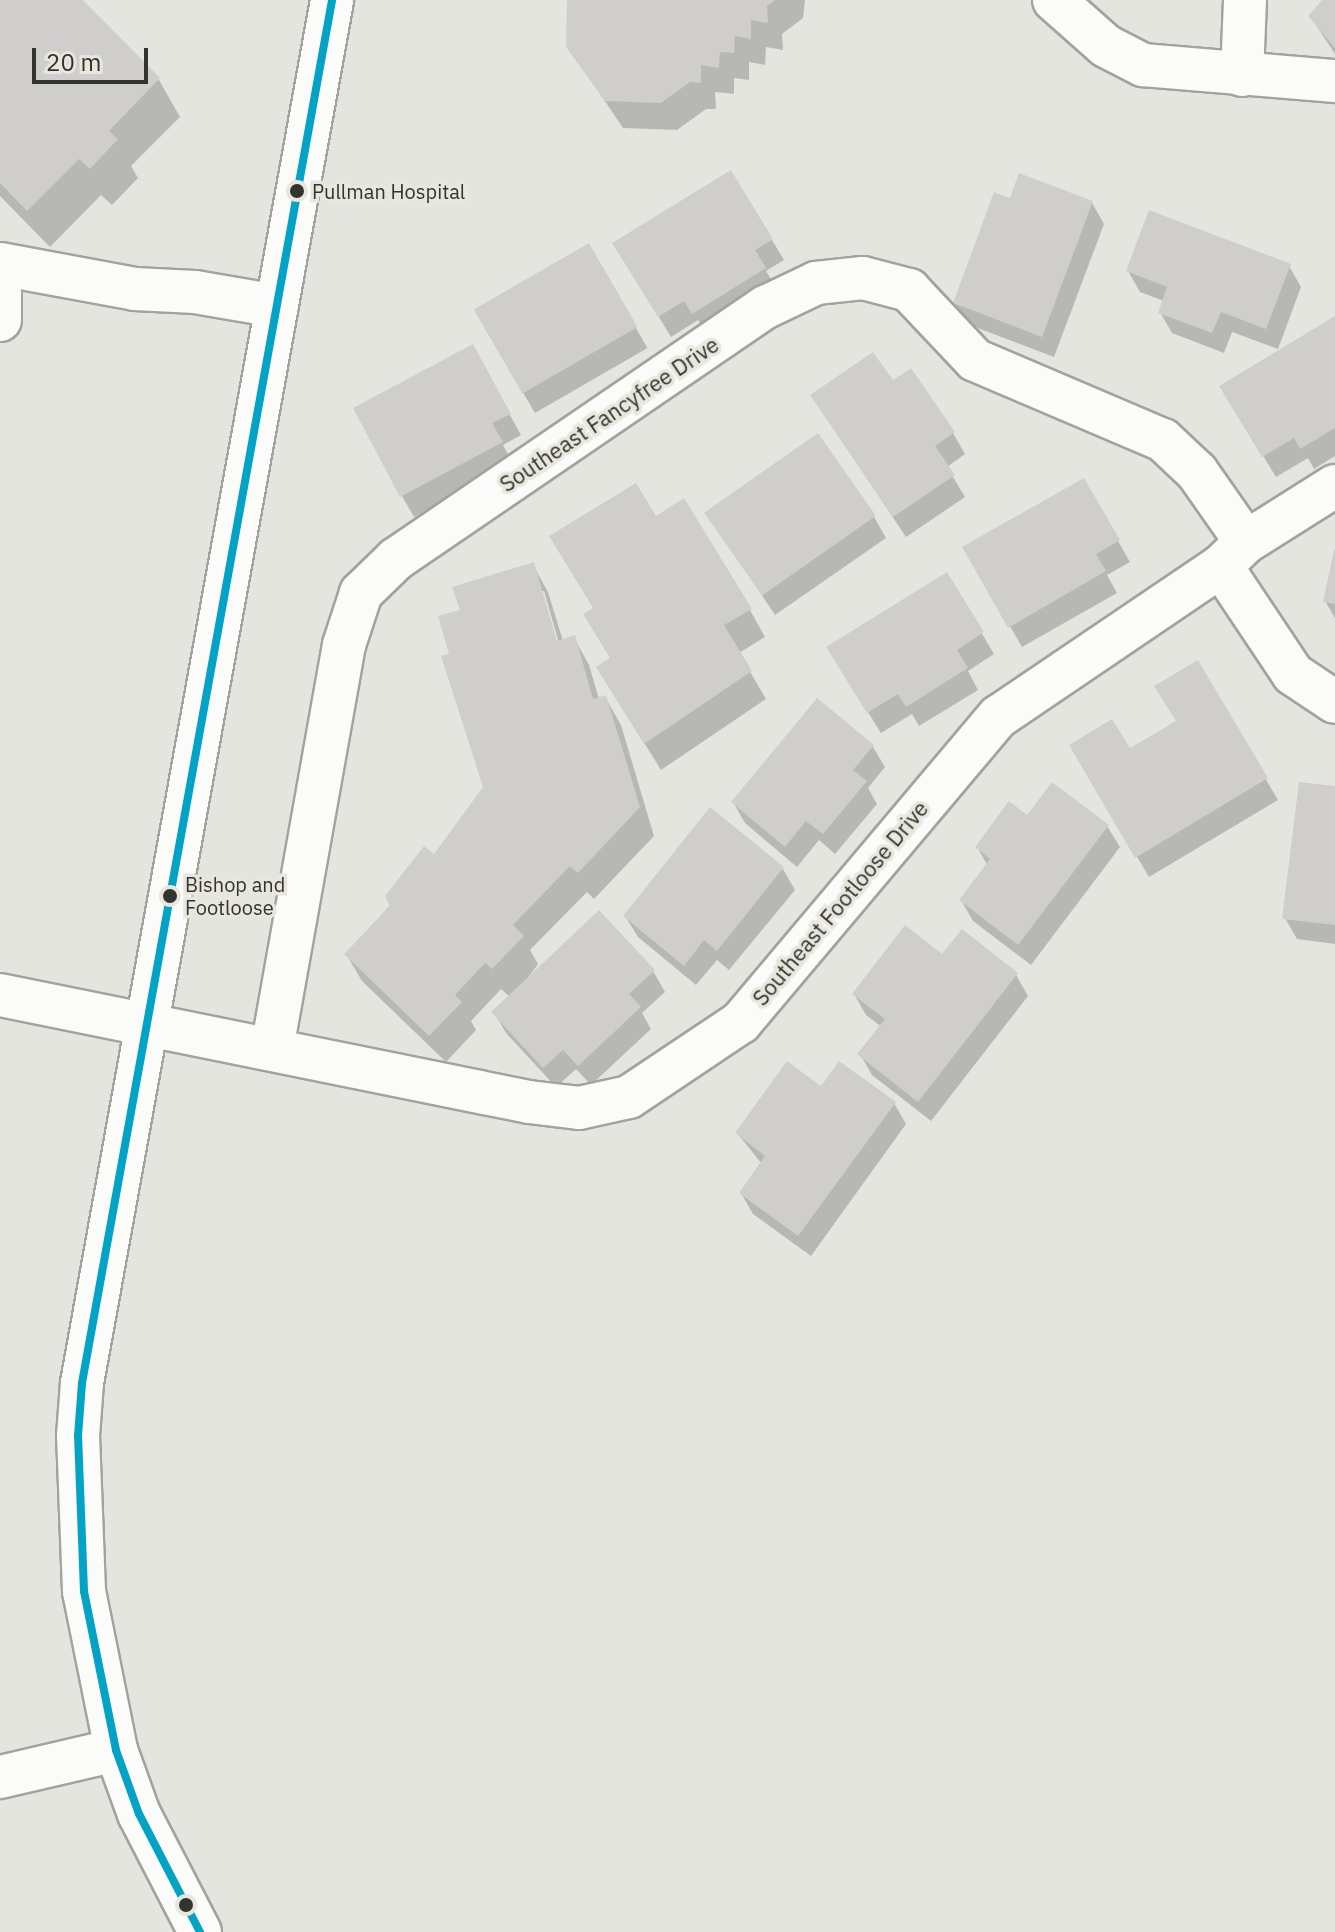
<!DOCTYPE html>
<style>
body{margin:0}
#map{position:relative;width:1335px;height:1932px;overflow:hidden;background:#e5e5e0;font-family:"IBM Plex Sans",sans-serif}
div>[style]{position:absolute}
.shadow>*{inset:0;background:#0003;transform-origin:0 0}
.building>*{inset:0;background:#d0cecd;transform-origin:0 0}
.roads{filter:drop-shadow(2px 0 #a2a29e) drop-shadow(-2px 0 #a2a29e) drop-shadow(0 2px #a2a29e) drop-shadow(0 -2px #a2a29e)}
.minor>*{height:42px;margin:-21px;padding:0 21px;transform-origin:21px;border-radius:21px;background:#fbfbfa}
.bus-1>*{height:8px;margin:-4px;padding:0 4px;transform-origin:4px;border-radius:4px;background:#03a3c6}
.dots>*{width:22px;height:22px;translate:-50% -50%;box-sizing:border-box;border:4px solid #e7e7de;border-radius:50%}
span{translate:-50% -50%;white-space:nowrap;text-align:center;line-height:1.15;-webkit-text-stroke:7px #e7e7de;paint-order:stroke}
.bus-label{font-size:20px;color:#33332f}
.left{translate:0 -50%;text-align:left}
.street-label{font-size:22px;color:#33332f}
.scale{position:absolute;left:32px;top:48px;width:116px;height:36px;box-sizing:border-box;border:4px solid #33332f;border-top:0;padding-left:10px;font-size:24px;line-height:28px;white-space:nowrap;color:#33332f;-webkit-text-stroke:6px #e7e7de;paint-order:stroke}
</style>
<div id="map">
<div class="shadow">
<div style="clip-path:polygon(0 0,80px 0,159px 80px,180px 117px,131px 166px,138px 178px,112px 205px,101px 195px,50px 247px,0 196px)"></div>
<div style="clip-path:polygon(569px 0,805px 0,803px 18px,782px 34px,783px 50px,766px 47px,765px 65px,749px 62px,749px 80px,734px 78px,734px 94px,715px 92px,716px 109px,706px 109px,677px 130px,623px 128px,568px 46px)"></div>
<div style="clip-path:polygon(1324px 0,1335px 0,1335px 54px,1310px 16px)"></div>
<div style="clip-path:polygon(1011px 200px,1092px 203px,1104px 224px,1054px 357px,967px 324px,955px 303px)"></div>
<div style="clip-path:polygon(772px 240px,784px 260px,766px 271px,777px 289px,706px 333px,698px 320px,671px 337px,627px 264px)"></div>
<div style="left:588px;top:245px;width:119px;height:130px;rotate:60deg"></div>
<div style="clip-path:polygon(1289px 266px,1301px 287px,1278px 349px,1232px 332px,1224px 353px,1172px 333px,1160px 312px,1164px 301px,1140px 292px,1128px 271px)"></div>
<div style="clip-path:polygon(1335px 319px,1335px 456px,1314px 469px,1308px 458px,1276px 477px,1234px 408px)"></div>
<div style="clip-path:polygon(484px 368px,521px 435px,503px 445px,513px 464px,414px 517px,402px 496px)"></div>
<div style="clip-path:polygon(893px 383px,953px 433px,965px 454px,947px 467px,965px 497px,906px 537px,812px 396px)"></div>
<div style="clip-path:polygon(1083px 480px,1130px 562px,1107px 575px,1117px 593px,1022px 647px,965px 548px)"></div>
<div style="clip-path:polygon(707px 513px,874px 517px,886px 538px,775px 615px)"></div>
<div style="clip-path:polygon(655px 518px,750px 610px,765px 637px,739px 653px,766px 699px,661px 770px,614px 694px,612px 659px,595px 609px)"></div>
<div style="clip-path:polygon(1335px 553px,1335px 618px,1325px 601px)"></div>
<div style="clip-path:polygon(evenodd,533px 565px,548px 592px,563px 641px,574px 638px,589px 665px,599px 699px,605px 697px,621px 725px,654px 836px,594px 899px,587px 892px,530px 950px,538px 964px,525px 982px,653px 971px,665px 992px,642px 1013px,651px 1029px,591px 1085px,576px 1069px,556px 1087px,506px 1033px,494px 1012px,510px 997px,501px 989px,471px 1021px,476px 1030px,446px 1062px,362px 981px,346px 954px,434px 857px,485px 787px,452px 655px,462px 611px,533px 565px,540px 591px,544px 591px,561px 650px,558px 651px,540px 591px)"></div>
<div style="clip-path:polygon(947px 575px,994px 654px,968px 671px,978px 690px,919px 726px,912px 714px,881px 733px,841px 669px)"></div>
<div style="clip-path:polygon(1198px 662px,1278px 800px,1149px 877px,1071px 745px,1129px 751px,1178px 722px)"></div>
<div style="clip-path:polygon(818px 701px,873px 747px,885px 767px,868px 788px,877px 804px,835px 854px,819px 840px,797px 867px,745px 823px,733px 802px)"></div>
<div style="clip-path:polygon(1335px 789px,1335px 944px,1297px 939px,1285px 918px)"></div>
<div style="clip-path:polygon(1027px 818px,1107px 826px,1120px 847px,1031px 965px,973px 921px,961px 900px,988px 866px,977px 847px)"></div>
<div style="clip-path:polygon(783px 869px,795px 890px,729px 970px,717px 960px,696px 985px,638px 937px,625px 916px)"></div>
<div style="clip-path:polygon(943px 957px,1016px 975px,1028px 996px,931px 1121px,872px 1075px,860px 1054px,882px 1027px,866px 1015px,854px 994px)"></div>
<div style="clip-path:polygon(894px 1103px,906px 1124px,811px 1256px,753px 1214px,741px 1193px,762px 1164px,737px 1133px)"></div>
</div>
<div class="building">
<div style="clip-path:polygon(0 0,83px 0,160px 78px,109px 131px,118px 139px,90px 169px,79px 159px,27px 211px,0 183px)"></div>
<div style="clip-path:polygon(567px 0,775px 0,767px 6px,768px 23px,751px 20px,751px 39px,735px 36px,734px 53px,720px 52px,719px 68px,701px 65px,701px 83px,690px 82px,661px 103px,605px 101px,566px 47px)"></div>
<div style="clip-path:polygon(1322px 0,1335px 0,1335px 48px,1308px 16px)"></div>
<div style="clip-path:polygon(731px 170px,773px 239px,755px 250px,766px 268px,692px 314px,684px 301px,658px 317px,612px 243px)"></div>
<div style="clip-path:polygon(1019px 173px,1093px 201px,1042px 337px,953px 303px,994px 192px,1010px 198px)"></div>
<div style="clip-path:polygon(1149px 210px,1291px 264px,1266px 329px,1221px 312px,1212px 333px,1158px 313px,1167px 287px,1126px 271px)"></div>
<div style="left:589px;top:243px;width:97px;height:133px;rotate:60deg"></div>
<div style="clip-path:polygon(1335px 316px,1335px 428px,1300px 449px,1294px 438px,1262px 457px,1219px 386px)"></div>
<div style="clip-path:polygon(473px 344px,511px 414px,492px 423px,503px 442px,400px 497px,353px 408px)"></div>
<div style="clip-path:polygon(873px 352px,893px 380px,911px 368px,955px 432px,935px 446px,955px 475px,893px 517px,810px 395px)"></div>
<div style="left:818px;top:433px;width:101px;height:139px;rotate:55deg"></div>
<div style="clip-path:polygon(1084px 478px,1120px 540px,1096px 554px,1106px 571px,1008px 628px,962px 547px)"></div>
<div style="clip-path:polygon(636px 483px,656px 516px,684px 498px,752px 609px,724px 625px,752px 671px,644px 744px,596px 667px,610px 658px,583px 614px,593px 608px,549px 536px)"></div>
<div style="clip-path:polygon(1334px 550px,1335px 550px,1335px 604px,1323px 602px)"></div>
<div style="clip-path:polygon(534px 562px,557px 641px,575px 635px,593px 699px,606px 695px,640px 807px,578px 873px,570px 866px,513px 925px,524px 936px,492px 969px,485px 963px,455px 995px,462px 1002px,429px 1036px,344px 954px,390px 906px,385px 896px,424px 846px,434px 854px,483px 787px,441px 656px,449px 654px,438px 616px,460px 610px,452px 587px)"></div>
<div style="clip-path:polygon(947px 572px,984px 632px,957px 650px,968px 668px,906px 707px,898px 694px,867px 713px,826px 647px)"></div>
<div style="clip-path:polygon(1198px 660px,1268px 778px,1135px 858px,1069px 745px,1112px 719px,1130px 748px,1176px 721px,1154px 686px)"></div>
<div style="clip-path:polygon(817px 698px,874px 745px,853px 770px,867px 781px,823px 834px,806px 821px,785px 847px,731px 802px)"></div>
<div style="clip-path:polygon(1052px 782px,1109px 825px,1018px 945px,959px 900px,990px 859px,975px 847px,1009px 801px,1027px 815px)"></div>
<div style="clip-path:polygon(1299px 782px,1335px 786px,1335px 925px,1282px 919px)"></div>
<div style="clip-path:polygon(710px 807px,784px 867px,717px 951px,704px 940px,684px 966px,623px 916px)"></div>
<div style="clip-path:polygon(599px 910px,655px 970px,629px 994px,641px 1007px,578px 1066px,563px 1050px,543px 1068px,491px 1012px)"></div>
<div style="clip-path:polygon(905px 925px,942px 954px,962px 929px,1018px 973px,918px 1102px,857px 1054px,885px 1019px,852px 994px)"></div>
<div style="clip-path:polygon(787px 1061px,821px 1086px,839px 1061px,896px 1102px,798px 1236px,739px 1193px,765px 1156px,735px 1133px)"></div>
</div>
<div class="roads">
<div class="minor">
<div style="left:1054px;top:0;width:69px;rotate:41.5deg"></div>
<div style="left:1106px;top:46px;width:42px;rotate:27.2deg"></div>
<div style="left:1143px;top:65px;width:193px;rotate:4.8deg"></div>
<div style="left:1242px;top:75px;width:75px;rotate:-87.7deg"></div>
<div style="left:0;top:264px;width:137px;rotate:10.5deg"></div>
<div style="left:135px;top:289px;width:60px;rotate:2.9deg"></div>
<div style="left:195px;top:292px;width:83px;rotate:9.7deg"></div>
<div style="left:0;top:292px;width:28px;rotate:90deg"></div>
<div style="left:1221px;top:566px;width:130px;rotate:56.3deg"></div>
<div style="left:1293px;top:674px;width:50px;rotate:33.7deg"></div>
<div style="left:0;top:995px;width:540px;rotate:11.43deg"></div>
<div style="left:529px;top:1102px;width:50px;rotate:6.8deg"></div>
<div style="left:579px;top:1108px;width:51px;rotate:-12.4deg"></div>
<div style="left:629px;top:1097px;width:135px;rotate:-33.8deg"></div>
<div style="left:741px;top:1022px;width:399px;rotate:-49.9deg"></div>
<div style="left:998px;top:717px;width:269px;rotate:-34.1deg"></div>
<div style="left:1221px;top:566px;width:35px;rotate:-44deg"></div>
<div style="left:1246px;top:542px;width:105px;rotate:-32.2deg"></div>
<div style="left:272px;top:1049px;width:410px;rotate:-79.9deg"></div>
<div style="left:344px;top:645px;width:55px;rotate:-71.9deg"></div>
<div style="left:361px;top:593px;width:49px;rotate:-44.2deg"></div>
<div style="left:396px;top:559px;width:448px;rotate:-34.3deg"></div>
<div style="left:766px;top:307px;width:55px;rotate:-25.6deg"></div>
<div style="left:816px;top:283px;width:47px;rotate:-6.1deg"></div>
<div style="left:863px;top:278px;width:48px;rotate:14.6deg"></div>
<div style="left:909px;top:290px;width:96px;rotate:46.7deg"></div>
<div style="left:975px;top:360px;width:204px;rotate:23.1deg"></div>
<div style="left:1163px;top:440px;width:47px;rotate:43.3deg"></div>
<div style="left:1197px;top:472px;width:85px;rotate:55deg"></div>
<div style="left:0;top:1777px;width:119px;rotate:-13.1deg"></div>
<div style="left:200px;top:1932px;width:133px;rotate:-117.3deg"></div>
<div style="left:139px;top:1814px;width:68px;rotate:-109.8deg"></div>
<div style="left:116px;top:1750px;width:162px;rotate:-101.4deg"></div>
<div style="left:84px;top:1591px;width:155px;rotate:-92.2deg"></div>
<div style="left:78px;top:1436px;width:53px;rotate:-85.7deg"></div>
<div style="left:82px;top:1383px;width:1405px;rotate:-79.75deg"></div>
</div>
</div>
<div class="bus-1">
<div style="left:200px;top:1932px;width:133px;rotate:-117.3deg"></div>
<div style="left:139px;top:1814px;width:68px;rotate:-109.8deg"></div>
<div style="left:116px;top:1750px;width:162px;rotate:-101.4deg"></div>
<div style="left:84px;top:1591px;width:155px;rotate:-92.2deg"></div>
<div style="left:78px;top:1436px;width:53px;rotate:-85.7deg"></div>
<div style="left:82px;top:1383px;width:1405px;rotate:-79.75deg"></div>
</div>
<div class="dots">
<div style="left:297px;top:191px;background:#33332f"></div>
<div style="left:170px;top:896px;background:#33332f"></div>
<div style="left:186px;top:1905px;background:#33332f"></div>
</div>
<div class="bus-label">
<span class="left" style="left:312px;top:191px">Pullman Hospital</span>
<span class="left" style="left:185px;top:896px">Bishop and<br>Footloose</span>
</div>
<div class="street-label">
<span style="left:609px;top:414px;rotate:-34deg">Southeast Fancyfree Drive</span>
<span style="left:840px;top:903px;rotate:-50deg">Southeast Footloose Drive</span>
</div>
<div class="scale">20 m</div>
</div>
